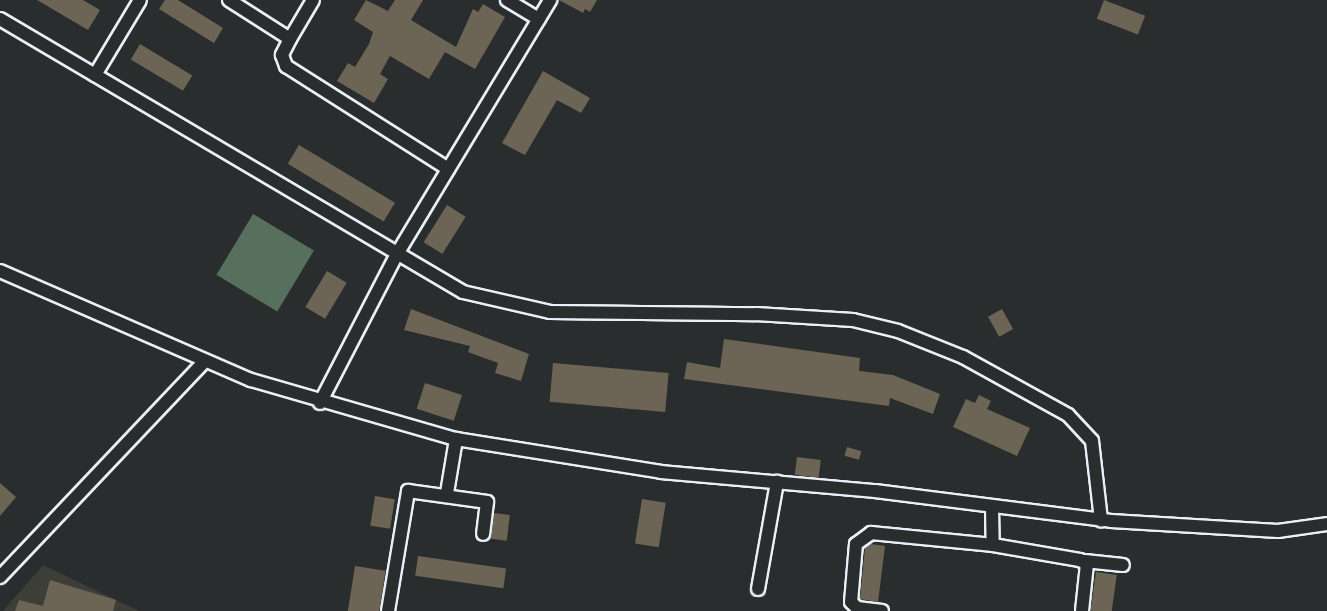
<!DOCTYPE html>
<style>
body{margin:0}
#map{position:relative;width:1327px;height:611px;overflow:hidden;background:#2a2d2e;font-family:"Shantell Sans",sans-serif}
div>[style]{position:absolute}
.built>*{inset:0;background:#3e3e39}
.green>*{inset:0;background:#57705d;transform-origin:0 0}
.building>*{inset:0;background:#6c6454;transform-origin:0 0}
.roads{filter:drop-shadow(2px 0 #e8f1f8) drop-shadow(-2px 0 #e8f1f8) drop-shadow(0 2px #e8f1f8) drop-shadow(0 -2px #e8f1f8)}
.minor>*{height:12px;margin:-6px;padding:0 6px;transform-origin:6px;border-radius:6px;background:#2a2d2e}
span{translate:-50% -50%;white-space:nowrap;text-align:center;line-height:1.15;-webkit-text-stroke:5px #2a2d2e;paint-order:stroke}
</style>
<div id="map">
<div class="built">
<div style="clip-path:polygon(43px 565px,139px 611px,3px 611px)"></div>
</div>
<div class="green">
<div style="left:253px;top:214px;width:71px;height:71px;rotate:31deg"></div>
</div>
<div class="building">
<div style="clip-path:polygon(37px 0,83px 0,100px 10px,88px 30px)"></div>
<div style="clip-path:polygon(165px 0,178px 0,223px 28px,214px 43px,159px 9px)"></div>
<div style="clip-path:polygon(366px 0,388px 11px,395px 0,423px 0,411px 20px,456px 47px,473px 9px,478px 12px,483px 4px,505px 17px,475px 69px,445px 52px,429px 79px,390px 56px,380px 74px,388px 79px,374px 103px,337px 81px,348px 63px,355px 67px,369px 44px,373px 32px,354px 20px)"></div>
<div style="clip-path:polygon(559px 0,597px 0,590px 12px,585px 9px,583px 13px)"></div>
<div style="left:1104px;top:0;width:44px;height:20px;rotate:21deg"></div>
<div style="left:140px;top:44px;width:61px;height:18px;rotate:31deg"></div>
<div style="clip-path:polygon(543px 71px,590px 98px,581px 113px,557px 100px,525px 155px,502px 143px)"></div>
<div style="left:299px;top:145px;width:112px;height:22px;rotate:31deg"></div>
<div style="left:447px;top:205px;width:22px;height:44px;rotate:32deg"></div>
<div style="left:327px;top:271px;width:23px;height:42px;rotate:31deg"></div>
<div style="clip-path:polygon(411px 309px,529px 354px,521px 381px,495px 373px,498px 363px,468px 352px,470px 346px,404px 330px)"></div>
<div style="left:1002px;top:309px;width:23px;height:16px;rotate:61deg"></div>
<div style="clip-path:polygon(724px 339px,860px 358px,859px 371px,893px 375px,940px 394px,933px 414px,890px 398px,889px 406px,684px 379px,687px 362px,720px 368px)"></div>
<div style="left:553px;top:363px;width:116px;height:39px;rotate:5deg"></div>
<div style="left:425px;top:383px;width:39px;height:27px;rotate:18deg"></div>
<div style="clip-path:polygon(979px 395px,991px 401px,987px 409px,1030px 428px,1017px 456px,953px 427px,966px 399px,975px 403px)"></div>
<div style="left:847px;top:447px;width:15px;height:9px;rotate:16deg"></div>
<div style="left:797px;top:457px;width:24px;height:18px;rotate:7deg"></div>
<div style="clip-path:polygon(0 483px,16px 497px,0 516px)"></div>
<div style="left:375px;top:496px;width:20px;height:30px;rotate:9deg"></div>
<div style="left:642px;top:499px;width:24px;height:45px;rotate:9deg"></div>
<div style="left:494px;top:513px;width:16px;height:26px;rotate:7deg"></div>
<div style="clip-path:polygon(871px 544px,885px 546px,878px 602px,860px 599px,865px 548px)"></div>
<div style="left:418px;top:556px;width:89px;height:20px;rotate:8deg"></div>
<div style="left:355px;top:566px;width:31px;height:46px;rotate:9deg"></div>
<div style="left:1096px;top:572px;width:21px;height:39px;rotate:8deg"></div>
<div style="clip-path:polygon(50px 580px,116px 600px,113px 611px,15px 611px,19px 600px,43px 606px)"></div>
</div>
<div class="roads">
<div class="minor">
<div style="left:229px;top:0;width:72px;rotate:32.6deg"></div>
<div style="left:290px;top:39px;width:18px;rotate:117deg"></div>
<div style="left:282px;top:55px;width:12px;rotate:70deg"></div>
<div style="left:286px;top:66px;width:192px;rotate:32.4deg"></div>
<div style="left:507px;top:0;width:37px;rotate:31deg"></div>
<div style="left:0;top:19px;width:537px;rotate:30.52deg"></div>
<div style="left:463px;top:292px;width:89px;rotate:12.9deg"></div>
<div style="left:550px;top:312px;width:206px;rotate:0.6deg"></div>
<div style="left:756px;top:314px;width:97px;rotate:3.5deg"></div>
<div style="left:853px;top:320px;width:46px;rotate:13.7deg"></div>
<div style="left:898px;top:331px;width:70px;rotate:21.8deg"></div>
<div style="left:963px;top:357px;width:120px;rotate:28.9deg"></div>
<div style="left:1068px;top:415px;width:35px;rotate:47deg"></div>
<div style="left:1092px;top:441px;width:80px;rotate:83.5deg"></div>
<div style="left:290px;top:39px;width:45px;rotate:-59.5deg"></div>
<div style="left:95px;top:75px;width:87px;rotate:-59deg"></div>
<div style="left:0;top:271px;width:274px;rotate:23.5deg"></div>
<div style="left:251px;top:380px;width:213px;rotate:16.1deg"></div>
<div style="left:456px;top:439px;width:208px;rotate:9.1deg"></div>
<div style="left:661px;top:472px;width:215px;rotate:5.1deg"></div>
<div style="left:875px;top:491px;width:238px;rotate:7.2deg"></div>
<div style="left:1111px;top:521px;width:167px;rotate:3.4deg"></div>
<div style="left:1278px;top:531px;width:49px;rotate:-8.1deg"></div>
<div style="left:320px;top:403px;width:168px;rotate:-62.7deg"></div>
<div style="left:397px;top:254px;width:297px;rotate:-58.9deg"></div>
<div style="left:447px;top:493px;width:55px;rotate:-80.5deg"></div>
<div style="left:992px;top:506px;width:39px;rotate:89deg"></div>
<div style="left:1085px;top:561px;width:38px;rotate:6deg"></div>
<div style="left:0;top:577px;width:296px;rotate:-46.5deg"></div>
<div style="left:758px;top:589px;width:109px;rotate:-79.9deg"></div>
<div style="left:388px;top:611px;width:122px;rotate:-80.5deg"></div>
<div style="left:408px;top:491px;width:80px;rotate:7.9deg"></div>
<div style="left:487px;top:502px;width:32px;rotate:97deg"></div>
<div style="left:882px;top:611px;width:25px;rotate:-173deg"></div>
<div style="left:857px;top:608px;width:8px;rotate:-135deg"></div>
<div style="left:851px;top:602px;width:58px;rotate:-85.1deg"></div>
<div style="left:856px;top:544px;width:19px;rotate:-36deg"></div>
<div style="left:871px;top:533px;width:123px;rotate:5.6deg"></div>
<div style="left:993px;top:545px;width:88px;rotate:9.8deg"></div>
<div style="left:1080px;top:560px;width:8px;rotate:30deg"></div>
<div style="left:1087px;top:564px;width:47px;rotate:96.1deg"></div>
</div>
</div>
</div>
